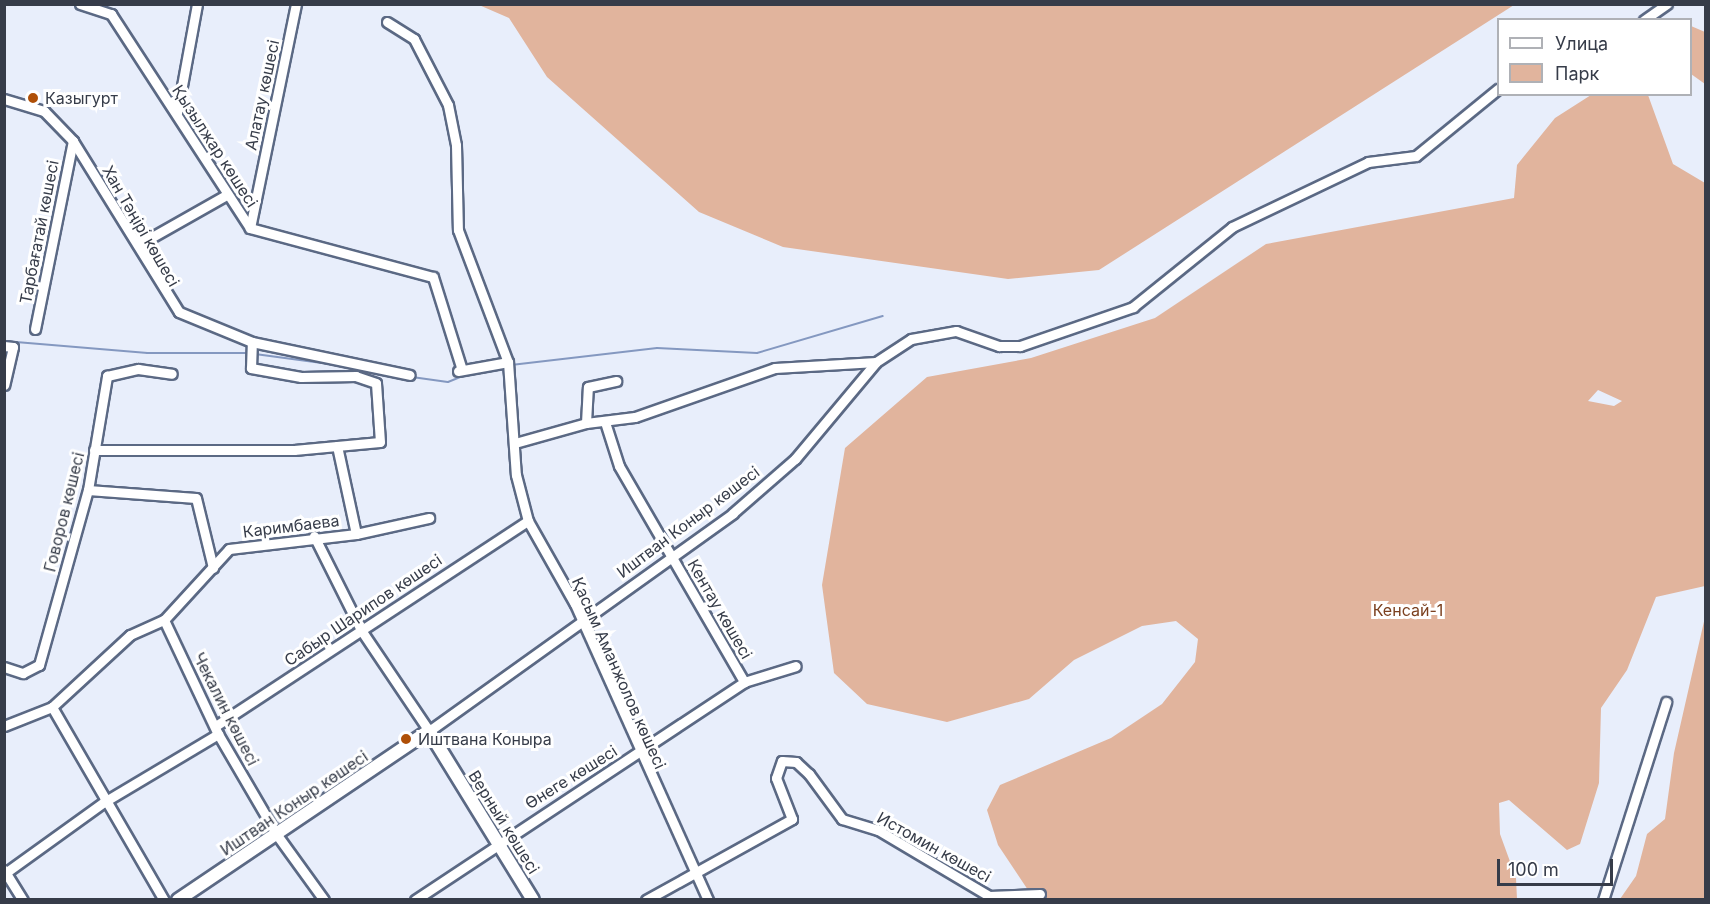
<!DOCTYPE html>
<meta charset="utf-8">
<style>
body{margin:0}
#map{position:relative;width:1710px;height:904px;overflow:hidden;background:#e8eefb;font-family:Inter,sans-serif}
div>[style]{position:absolute}
.green>*{inset:0;background:#e1b49d}
.stream>*{height:2px;margin:-1px;padding:0 1px;transform-origin:1px;border-radius:1px;background:#8498c0}
.roads{filter:drop-shadow(2px 0 #5b6984) drop-shadow(-2px 0 #5b6984) drop-shadow(0 2px #5b6984) drop-shadow(0 -2px #5b6984)}
.minor>*{height:9px;margin:-4.5px;padding:0 4.5px;transform-origin:4.5px;border-radius:4.5px;background:#fff}
.tertiary>*{height:12px;margin:-6px;padding:0 6px;transform-origin:6px;border-radius:6px;background:#fff}
.dots>*{width:16px;height:16px;translate:-50% -50%;box-sizing:border-box;border:3px solid #fff;border-radius:50%}
span{translate:-50% -50%;white-space:nowrap;text-align:center;line-height:1.15;-webkit-text-stroke:6px #fff;paint-order:stroke}
.street-label{font-size:16px;color:#363c49}
.poi-label{font-size:16px;color:#363c49}
.left{translate:0 -50%;text-align:left}
.park-label{font-size:16px;color:#7b401f}
.frame{position:absolute;inset:0;border:6px solid #363c49;pointer-events:none}
.legend{position:absolute;left:1497px;top:18px;width:195px;height:78px;box-sizing:border-box;background:#fff;border:2px solid #afb1b6;margin:0;padding:8px 10px;list-style:none;font-size:18px;color:#363c49}
.legend li{display:flex;align-items:center;gap:12px;height:30px}
.legend b{width:30px;border:2px solid #afb1b6}
.scale{position:absolute;left:1497px;top:859px;width:116px;height:27px;box-sizing:border-box;border:3px solid #363c49;border-top:0;padding-left:8px;font-size:18px;line-height:21px;white-space:nowrap;color:#363c49;-webkit-text-stroke:4px #fff;paint-order:stroke}
</style>
<div id="map">
<div class="green">
<div style="clip-path:polygon(479px 5px,1514px 5px,1099px 270px,1008px 279px,783px 247px,699px 212px,547px 77px,509px 18px)"></div>
<div style="clip-path:polygon(1691px 26px,1705px 32px,1705px 84px,1691px 74px)"></div>
<div style="clip-path:polygon(evenodd,1591px 95px,1648px 95px,1673px 164px,1705px 183px,1705px 586px,1656px 597px,1627px 670px,1601px 708px,1599px 783px,1580px 844px,1567px 850px,1509px 800px,1499px 803px,1500px 834px,1516px 878px,1517px 899px,1022px 899px,1028px 890px,998px 845px,987px 810px,1000px 785px,1111px 738px,1162px 704px,1195px 662px,1198px 639px,1176px 621px,1142px 626px,1074px 660px,1029px 699px,947px 722px,867px 704px,834px 673px,822px 585px,845px 448px,927px 377px,1031px 358px,1155px 318px,1266px 244px,1514px 198px,1517px 165px,1555px 118px,1591px 95px,1598px 390px,1622px 401px,1614px 406px,1588px 401px,1598px 390px)"></div>
<div style="clip-path:polygon(1705px 617px,1705px 899px,1620px 899px,1636px 876px,1647px 834px,1665px 819px,1674px 753px)"></div>
</div>
<div class="stream">
<div style="left:4px;top:341px;width:144px;rotate:4.8deg"></div>
<div style="left:147px;top:353px;width:102px"></div>
<div style="left:255px;top:354px;width:90px;rotate:7.7deg"></div>
<div style="left:511px;top:365px;width:147px;rotate:-6.6deg"></div>
<div style="left:657px;top:348px;width:100px;rotate:2.9deg"></div>
<div style="left:757px;top:353px;width:131px;rotate:-16.4deg"></div>
<div style="left:412px;top:377px;width:36px;rotate:8deg"></div>
<div style="left:448px;top:382px;width:27px;rotate:-22deg"></div>
</div>
<div class="roads">
<div class="minor">
<div style="left:80px;top:4px;width:33px;rotate:18deg"></div>
<div style="left:111px;top:14px;width:255px;rotate:57deg"></div>
<div style="left:250px;top:228px;width:189px;rotate:15deg"></div>
<div style="left:433px;top:277px;width:97px;rotate:72.7deg"></div>
<div style="left:1644px;top:20px;width:28px;rotate:-35deg"></div>
<div style="left:387px;top:22px;width:32px;rotate:32deg"></div>
<div style="left:414px;top:39px;width:74px;rotate:62.7deg"></div>
<div style="left:448px;top:105px;width:41px;rotate:78.7deg"></div>
<div style="left:456px;top:145px;width:85px;rotate:88.7deg"></div>
<div style="left:458px;top:230px;width:141px;rotate:69.3deg"></div>
<div style="left:508px;top:362px;width:113px;rotate:86deg"></div>
<div style="left:516px;top:475px;width:48px;rotate:75.4deg"></div>
<div style="left:528px;top:521px;width:95px;rotate:60.5deg"></div>
<div style="left:575px;top:604px;width:325px;rotate:65.8deg"></div>
<div style="left:4px;top:99px;width:42px;rotate:16.7deg"></div>
<div style="left:44px;top:111px;width:42px;rotate:46deg"></div>
<div style="left:73px;top:141px;width:201px;rotate:58.2deg"></div>
<div style="left:179px;top:312px;width:79px;rotate:22.3deg"></div>
<div style="left:252px;top:342px;width:161px;rotate:11.8deg"></div>
<div style="left:177px;top:113px;width:111px;rotate:-79.6deg"></div>
<div style="left:250px;top:228px;width:229px;rotate:-78.4deg"></div>
<div style="left:138px;top:245px;width:103px;rotate:-29.5deg"></div>
<div style="left:35px;top:329px;width:192px;rotate:-78.6deg"></div>
<div style="left:4px;top:346px;width:9px;rotate:6deg"></div>
<div style="left:13px;top:347px;width:39px;rotate:103deg"></div>
<div style="left:458px;top:371px;width:51px;rotate:-10.2deg"></div>
<div style="left:605px;top:422px;width:46px;rotate:72.3deg"></div>
<div style="left:619px;top:466px;width:250px;rotate:59.9deg"></div>
<div style="left:586px;top:423px;width:36px;rotate:-87deg"></div>
<div style="left:588px;top:387px;width:29px;rotate:-12deg"></div>
<div style="left:515px;top:443px;width:74px;rotate:-15.7deg"></div>
<div style="left:586px;top:423px;width:49px;rotate:-7deg"></div>
<div style="left:635px;top:417px;width:148px;rotate:-19.3deg"></div>
<div style="left:775px;top:368px;width:101px;rotate:-3.4deg"></div>
<div style="left:337px;top:446px;width:90px;rotate:77.8deg"></div>
<div style="left:94px;top:450px;width:200px"></div>
<div style="left:294px;top:450px;width:86px;rotate:-5.3deg"></div>
<div style="left:380px;top:442px;width:59px;rotate:-93.9deg"></div>
<div style="left:376px;top:383px;width:21px;rotate:-161deg"></div>
<div style="left:356px;top:376px;width:55px;rotate:179deg"></div>
<div style="left:301px;top:377px;width:51px;rotate:-169.8deg"></div>
<div style="left:251px;top:368px;width:26px;rotate:-88deg"></div>
<div style="left:88px;top:490px;width:108px;rotate:4.2deg"></div>
<div style="left:196px;top:498px;width:72px;rotate:76.3deg"></div>
<div style="left:314px;top:536px;width:105px;rotate:63.4deg"></div>
<div style="left:361px;top:630px;width:122px;rotate:56deg"></div>
<div style="left:429px;top:731px;width:374px;rotate:-35.6deg"></div>
<div style="left:733px;top:513px;width:82px;rotate:-41.1deg"></div>
<div style="left:795px;top:459px;width:126px;rotate:-50.1deg"></div>
<div style="left:876px;top:362px;width:42px;rotate:-33.3deg"></div>
<div style="left:911px;top:339px;width:46px;rotate:-10.1deg"></div>
<div style="left:956px;top:331px;width:46px;rotate:19.2deg"></div>
<div style="left:999px;top:346px;width:21px"></div>
<div style="left:1020px;top:346px;width:120px;rotate:-19deg"></div>
<div style="left:1133px;top:307px;width:127px;rotate:-38.9deg"></div>
<div style="left:1232px;top:227px;width:151px;rotate:-25.5deg"></div>
<div style="left:1368px;top:162px;width:48px;rotate:-7.1deg"></div>
<div style="left:1416px;top:156px;width:106px;rotate:-39.3deg"></div>
<div style="left:164px;top:620px;width:126px;rotate:64.7deg"></div>
<div style="left:218px;top:734px;width:117px;rotate:59.7deg"></div>
<div style="left:277px;top:835px;width:80px;rotate:54.1deg"></div>
<div style="left:4px;top:667px;width:20px;rotate:18deg"></div>
<div style="left:23px;top:673px;width:18px;rotate:-27deg"></div>
<div style="left:39px;top:665px;width:182px;rotate:-74.4deg"></div>
<div style="left:88px;top:490px;width:116px;rotate:-80.5deg"></div>
<div style="left:107px;top:376px;width:32px;rotate:-13deg"></div>
<div style="left:138px;top:369px;width:34px;rotate:8deg"></div>
<div style="left:52px;top:707px;width:223px;rotate:59.9deg"></div>
<div style="left:217px;top:725px;width:372px;rotate:-33.3deg"></div>
<div style="left:4px;top:726px;width:52px;rotate:-21.6deg"></div>
<div style="left:52px;top:707px;width:106px;rotate:-42.7deg"></div>
<div style="left:130px;top:635px;width:37px;rotate:-24deg"></div>
<div style="left:164px;top:620px;width:96px;rotate:-47.5deg"></div>
<div style="left:229px;top:549px;width:128px;rotate:-6.7deg"></div>
<div style="left:356px;top:534px;width:75px;rotate:-12.4deg"></div>
<div style="left:4px;top:870px;width:36px;rotate:58deg"></div>
<div style="left:4px;top:874px;width:123px;rotate:-35.8deg"></div>
<div style="left:104px;top:802px;width:133px;rotate:-30.8deg"></div>
<div style="left:415px;top:900px;width:395px;rotate:-33.5deg"></div>
<div style="left:744px;top:682px;width:54px;rotate:-17.1deg"></div>
<div style="left:646px;top:900px;width:167px;rotate:-29deg"></div>
<div style="left:792px;top:819px;width:44px;rotate:-111.3deg"></div>
<div style="left:776px;top:778px;width:18px;rotate:-71deg"></div>
<div style="left:782px;top:761px;width:14px;rotate:4deg"></div>
<div style="left:796px;top:762px;width:18px;rotate:43deg"></div>
<div style="left:809px;top:774px;width:56px;rotate:53.7deg"></div>
<div style="left:842px;top:819px;width:38px;rotate:17deg"></div>
<div style="left:878px;top:830px;width:129px;rotate:30.7deg"></div>
<div style="left:989px;top:896px;width:51px;rotate:-2.2deg"></div>
<div style="left:1603px;top:900px;width:208px;rotate:-72.3deg"></div>
</div>
<div class="tertiary">
<div style="left:178px;top:900px;width:303px;rotate:-34deg"></div>
<div style="left:429px;top:731px;width:198px;rotate:58.4deg"></div>
</div>
</div>
<div class="dots">
<div style="left:33px;top:98px;background:#af4f07"></div>
<div style="left:406px;top:739px;background:#af4f07"></div>
</div>
<div class="street-label">
<span style="left:262px;top:95px;rotate:-78deg">Алатау көшесі</span>
<span style="left:215px;top:146px;rotate:57deg">Қызылжар көшесі</span>
<span style="left:141px;top:226px;rotate:60deg">Хан Тәңірі көшесі</span>
<span style="left:39px;top:232px;rotate:-79deg">Тарбағатай көшесі</span>
<span style="left:64px;top:512px;rotate:-76deg">Говоров көшесі</span>
<span style="left:688px;top:522px;rotate:-37deg">Иштван Коныр көшесі</span>
<span style="left:291px;top:526px;rotate:-7deg">Каримбаева</span>
<span style="left:720px;top:609px;rotate:60deg">Кентау көшесі</span>
<span style="left:363px;top:610px;rotate:-34deg">Сабыр Шарипов көшесі</span>
<span style="left:619px;top:673px;rotate:66deg">Қасым Аманжолов көшесі</span>
<span style="left:226px;top:709px;rotate:63deg">Чекалин көшесі</span>
<span style="left:571px;top:777px;rotate:-32deg">Өнеге көшесі</span>
<span style="left:294px;top:803px;rotate:-34deg">Иштван Коныр көшесі</span>
<span style="left:504px;top:822px;rotate:58deg">Верный көшесі</span>
<span style="left:934px;top:847px;rotate:29deg">Истомин көшесі</span>
</div>
<div class="poi-label">
<span class="left" style="left:45px;top:98px">Казыгурт</span>
<span class="left" style="left:418px;top:739px">Иштвана Коныра</span>
</div>
<div class="park-label">
<span style="left:1408px;top:610px">Кенсай-1</span>
</div>
<div class="frame"></div>
<ul class="legend">
<li><b style="height:8px;background:#fff"></b>Улица</li>
<li><b style="height:16px;background:#e1b49d"></b>Парк</li>
</ul>
<div class="scale">100 m</div>
</div>
